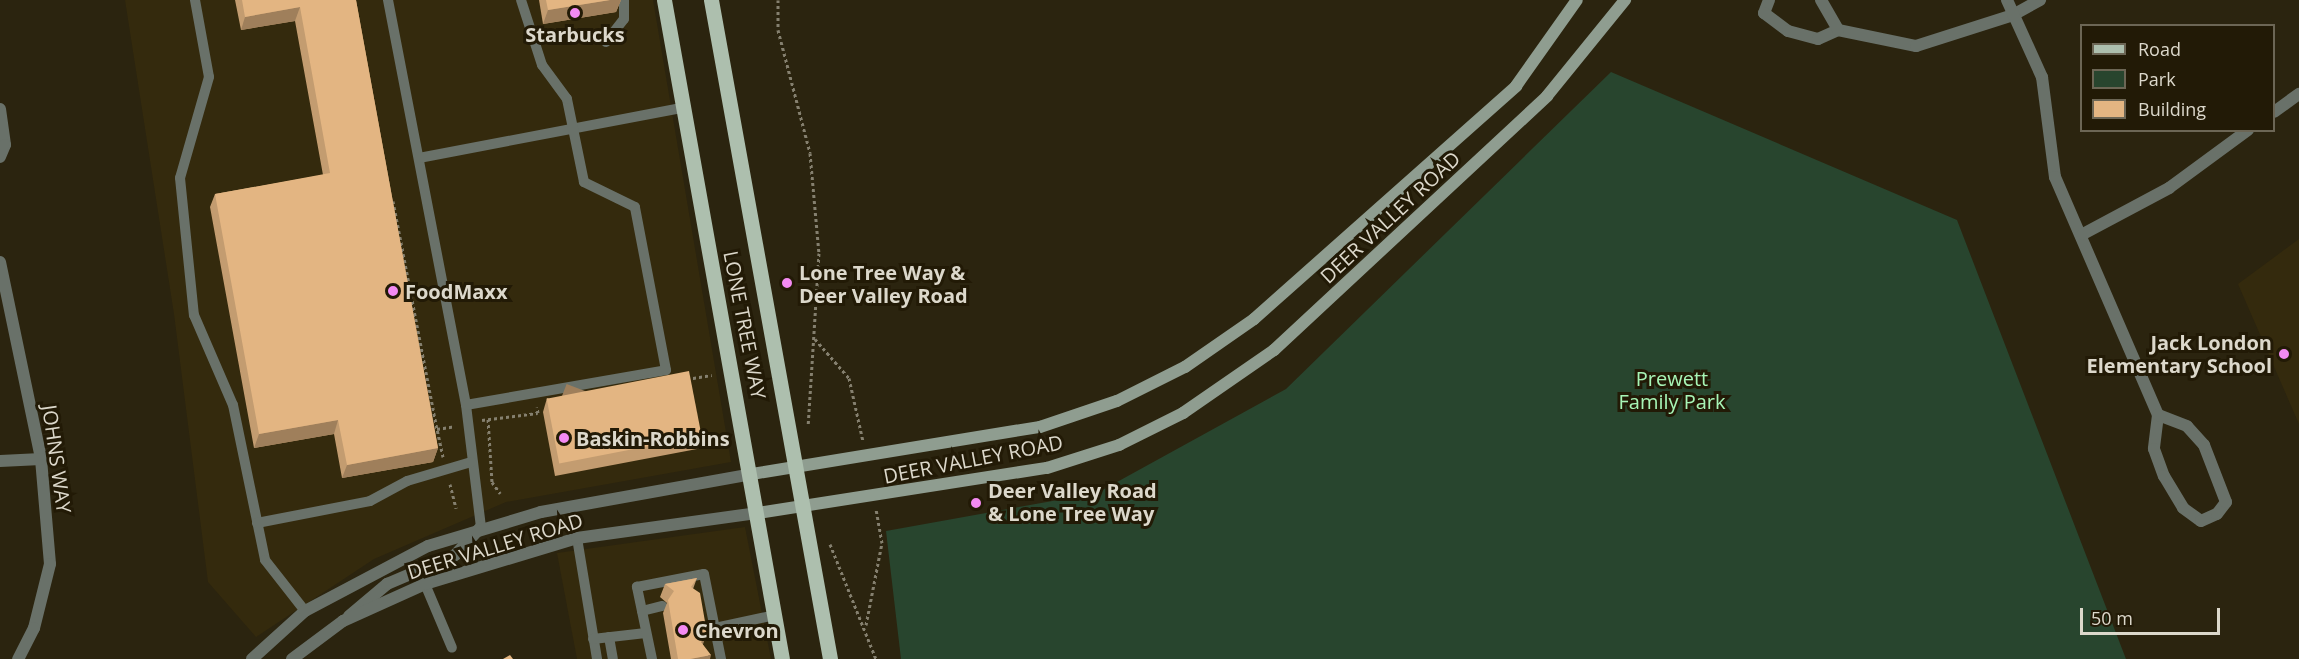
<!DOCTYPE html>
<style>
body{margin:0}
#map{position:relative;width:2299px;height:659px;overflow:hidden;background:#2b240f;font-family:"Open Sans",sans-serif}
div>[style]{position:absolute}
.built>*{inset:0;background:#342a0d}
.green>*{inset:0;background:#28452e}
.path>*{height:3px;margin-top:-1.5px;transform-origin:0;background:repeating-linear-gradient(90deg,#85806f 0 3px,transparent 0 6px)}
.service>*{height:10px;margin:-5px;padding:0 5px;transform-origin:5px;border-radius:5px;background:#697169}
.minor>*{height:12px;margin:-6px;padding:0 6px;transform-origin:6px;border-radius:6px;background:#697169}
.tertiary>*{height:12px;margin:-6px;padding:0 6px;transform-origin:6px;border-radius:6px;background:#697169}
.secondary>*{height:12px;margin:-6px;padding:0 6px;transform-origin:6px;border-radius:6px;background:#8f9d90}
.primary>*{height:15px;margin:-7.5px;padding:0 7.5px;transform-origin:7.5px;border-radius:7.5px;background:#adbfae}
.wall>*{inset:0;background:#c39c70}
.shaded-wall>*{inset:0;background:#9f7f5b;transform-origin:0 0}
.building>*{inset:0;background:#e3b582;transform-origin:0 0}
.dots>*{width:16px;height:16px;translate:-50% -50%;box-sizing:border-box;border:3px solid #221a06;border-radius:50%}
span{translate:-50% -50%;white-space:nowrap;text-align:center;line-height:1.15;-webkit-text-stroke:6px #221a06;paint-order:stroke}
.poi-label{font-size:20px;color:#dcd8cb;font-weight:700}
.left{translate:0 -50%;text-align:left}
.right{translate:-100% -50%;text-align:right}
.street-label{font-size:20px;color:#dcd8cb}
.park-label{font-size:20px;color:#a7f5b6}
.legend{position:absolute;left:2080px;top:24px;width:195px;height:108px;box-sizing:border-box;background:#221a06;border:2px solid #6c6655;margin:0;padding:8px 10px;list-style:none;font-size:18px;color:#dcd8cb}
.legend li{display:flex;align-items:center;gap:12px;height:30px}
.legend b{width:30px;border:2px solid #6c6655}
.scale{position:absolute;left:2080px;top:608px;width:140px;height:27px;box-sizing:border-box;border:3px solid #dcd8cb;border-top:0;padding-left:8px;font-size:18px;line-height:21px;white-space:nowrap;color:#dcd8cb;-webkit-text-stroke:4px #221a06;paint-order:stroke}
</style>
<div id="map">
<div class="built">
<div style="clip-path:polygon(125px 0,653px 0,731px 462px,506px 502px,374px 559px,256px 637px,208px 582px,174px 314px)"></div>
<div style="clip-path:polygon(2299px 239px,2299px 424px,2238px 284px)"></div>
<div style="clip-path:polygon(745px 527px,771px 659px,577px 659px,557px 553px)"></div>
</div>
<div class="green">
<div style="clip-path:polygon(1611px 72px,1957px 220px,2126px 659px,901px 659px,886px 531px,1097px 493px,1286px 389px)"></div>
</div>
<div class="path">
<div style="left:778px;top:0;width:30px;rotate:90deg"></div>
<div style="left:778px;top:30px;width:127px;rotate:75.4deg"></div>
<div style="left:810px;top:153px;width:100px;rotate:84.9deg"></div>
<div style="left:819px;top:253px;width:173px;rotate:93.6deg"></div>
<div style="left:393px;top:201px;width:232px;rotate:79.1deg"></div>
<div style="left:815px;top:339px;width:52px;rotate:48.9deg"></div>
<div style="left:849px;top:378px;width:65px;rotate:77.5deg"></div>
<div style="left:687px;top:379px;width:25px;rotate:-9deg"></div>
<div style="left:488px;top:419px;width:63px;rotate:86.4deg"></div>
<div style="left:492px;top:482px;width:14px;rotate:54deg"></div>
<div style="left:482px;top:420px;width:56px;rotate:-7.1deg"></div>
<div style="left:538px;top:413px;width:6px;rotate:-99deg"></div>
<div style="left:443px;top:457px;width:29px;rotate:-102deg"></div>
<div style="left:437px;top:429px;width:18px;rotate:-9deg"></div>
<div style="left:450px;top:484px;width:25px;rotate:76deg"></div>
<div style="left:830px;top:544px;width:124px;rotate:68.2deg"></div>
<div style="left:866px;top:625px;width:84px;rotate:-79deg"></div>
<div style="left:882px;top:543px;width:35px;rotate:-100deg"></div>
</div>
<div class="service">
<div style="left:195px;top:0;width:78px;rotate:79.7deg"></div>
<div style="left:209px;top:77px;width:105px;rotate:106deg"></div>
<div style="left:180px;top:178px;width:138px;rotate:84.2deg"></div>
<div style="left:194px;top:315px;width:98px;rotate:66.6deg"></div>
<div style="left:233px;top:405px;width:158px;rotate:78.3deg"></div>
<div style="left:265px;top:560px;width:65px;rotate:51.9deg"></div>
<div style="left:388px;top:0;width:412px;rotate:79.1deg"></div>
<div style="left:466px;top:405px;width:123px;rotate:83deg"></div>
<div style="left:606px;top:42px;width:29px;rotate:-52deg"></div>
<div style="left:624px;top:19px;width:19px;rotate:-90deg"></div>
<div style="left:419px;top:158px;width:267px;rotate:-10.8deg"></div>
<div style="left:466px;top:405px;width:203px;rotate:-9.9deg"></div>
<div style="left:666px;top:370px;width:166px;rotate:-100.8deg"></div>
<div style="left:635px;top:207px;width:57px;rotate:-153.9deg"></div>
<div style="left:584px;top:182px;width:85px;rotate:-101.6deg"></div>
<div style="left:567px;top:99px;width:42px;rotate:-126.3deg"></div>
<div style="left:542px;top:65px;width:68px;rotate:-107.9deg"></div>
<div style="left:257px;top:523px;width:115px;rotate:-11deg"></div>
<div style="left:370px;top:501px;width:42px;rotate:-28.4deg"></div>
<div style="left:407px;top:481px;width:67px;rotate:-16.5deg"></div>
<div style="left:577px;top:538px;width:123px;rotate:80.6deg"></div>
<div style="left:425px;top:584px;width:69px;rotate:67.1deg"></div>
<div style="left:642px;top:611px;width:21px;rotate:-14deg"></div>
<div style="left:715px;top:628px;width:61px;rotate:-12.2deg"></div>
<div style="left:609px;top:637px;width:22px;rotate:80deg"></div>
<div style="left:593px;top:639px;width:53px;rotate:-6.5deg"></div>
<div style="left:652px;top:659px;width:74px;rotate:-101.8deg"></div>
<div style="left:637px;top:587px;width:68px;rotate:-11deg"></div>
<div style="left:704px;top:574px;width:87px;rotate:78.7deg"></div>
</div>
<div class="minor">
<div style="left:1769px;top:0;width:14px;rotate:111deg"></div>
<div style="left:1764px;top:13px;width:30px;rotate:37deg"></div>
<div style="left:1788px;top:31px;width:31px;rotate:15deg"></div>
<div style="left:1818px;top:39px;width:22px;rotate:-24deg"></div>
<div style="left:1838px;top:30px;width:80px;rotate:11.6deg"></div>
<div style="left:1916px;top:46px;width:102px;rotate:-17.7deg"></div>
<div style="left:2013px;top:15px;width:31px;rotate:-29deg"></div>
<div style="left:1821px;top:0;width:34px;rotate:60deg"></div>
<div style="left:2007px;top:0;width:85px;rotate:65.6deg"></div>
<div style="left:2042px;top:77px;width:101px;rotate:82.6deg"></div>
<div style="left:2055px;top:177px;width:259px;rotate:66.6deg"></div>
<div style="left:2158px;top:415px;width:34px;rotate:97deg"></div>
<div style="left:2154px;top:449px;width:29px;rotate:70deg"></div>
<div style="left:2164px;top:476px;width:37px;rotate:59deg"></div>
<div style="left:2183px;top:508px;width:22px;rotate:36deg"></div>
<div style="left:2201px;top:521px;width:17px;rotate:-24deg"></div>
<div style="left:2217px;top:514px;width:15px;rotate:-53deg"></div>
<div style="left:2226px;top:502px;width:61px;rotate:-111.1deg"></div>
<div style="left:2204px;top:445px;width:25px;rotate:-132deg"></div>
<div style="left:2187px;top:426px;width:31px;rotate:-159deg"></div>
<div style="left:0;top:109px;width:36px;rotate:82deg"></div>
<div style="left:5px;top:145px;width:13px;rotate:113deg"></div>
<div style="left:2274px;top:112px;width:31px;rotate:-36deg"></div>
<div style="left:2083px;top:234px;width:98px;rotate:-28.1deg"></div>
<div style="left:2169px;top:188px;width:98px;rotate:-36.3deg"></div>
<div style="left:0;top:262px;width:201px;rotate:78.2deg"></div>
<div style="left:41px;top:459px;width:105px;rotate:85.1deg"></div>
<div style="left:50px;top:564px;width:66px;rotate:104deg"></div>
<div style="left:34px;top:628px;width:35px;rotate:117deg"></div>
<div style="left:0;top:461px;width:41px;rotate:-2.8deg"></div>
</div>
<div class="tertiary">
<div style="left:349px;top:616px;width:50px;rotate:-40.1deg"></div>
<div style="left:387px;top:584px;width:74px;rotate:-23.1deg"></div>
<div style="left:455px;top:555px;width:38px;rotate:-47deg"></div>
<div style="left:252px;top:659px;width:72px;rotate:-42.2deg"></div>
<div style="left:305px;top:611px;width:139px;rotate:-27.9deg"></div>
<div style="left:428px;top:546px;width:118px;rotate:-16.7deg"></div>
<div style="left:541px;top:512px;width:214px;rotate:-10.2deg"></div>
<div style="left:292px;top:659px;width:64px;rotate:-36.7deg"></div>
<div style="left:343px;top:621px;width:90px;rotate:-24.3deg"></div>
<div style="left:425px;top:584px;width:159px;rotate:-16.8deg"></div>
<div style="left:577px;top:538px;width:183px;rotate:-7.9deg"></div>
</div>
<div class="secondary">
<div style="left:752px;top:474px;width:292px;rotate:-9.3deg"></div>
<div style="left:1040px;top:427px;width:81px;rotate:-18.7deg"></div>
<div style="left:1117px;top:401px;width:76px;rotate:-26.6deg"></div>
<div style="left:1185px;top:367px;width:84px;rotate:-34.8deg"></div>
<div style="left:1254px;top:319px;width:351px;rotate:-41.6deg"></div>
<div style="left:1516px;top:86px;width:105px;rotate:-54.7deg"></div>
<div style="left:758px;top:513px;width:292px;rotate:-8.9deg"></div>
<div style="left:1047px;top:468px;width:76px;rotate:-17.7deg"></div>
<div style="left:1119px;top:445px;width:72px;rotate:-26.6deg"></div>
<div style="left:1183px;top:413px;width:111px;rotate:-34.7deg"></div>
<div style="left:1274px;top:350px;width:373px;rotate:-42.9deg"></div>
<div style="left:1547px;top:96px;width:124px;rotate:-50.9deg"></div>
</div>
<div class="primary">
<div style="left:664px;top:0;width:669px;rotate:79.85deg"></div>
<div style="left:711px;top:0;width:670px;rotate:79.76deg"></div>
</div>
<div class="wall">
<div style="clip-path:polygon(235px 0,356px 0,438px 448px,433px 462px,342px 478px,334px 434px,254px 448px,210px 207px,215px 194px,323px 175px,295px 21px,241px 30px)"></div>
<div style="clip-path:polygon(539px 0,621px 0,616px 12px,543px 24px)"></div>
<div style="clip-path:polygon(547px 398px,697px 449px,555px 476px,543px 412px)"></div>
<div style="clip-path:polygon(697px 578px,693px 589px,703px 645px,710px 659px,671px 659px,663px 613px,667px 603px,660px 597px,665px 584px)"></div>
</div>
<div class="shaded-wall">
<div style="clip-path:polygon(610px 0,621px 0,616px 12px,543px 24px,548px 10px)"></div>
<div style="clip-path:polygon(300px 7px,295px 21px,241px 30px,245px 17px)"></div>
<div style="clip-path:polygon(338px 420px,334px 434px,254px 448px,259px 434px)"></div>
<div style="left:702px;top:436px;width:14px;height:145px;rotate:111deg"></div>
<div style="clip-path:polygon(438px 448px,433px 462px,342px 478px,347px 465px)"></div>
<div style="clip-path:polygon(707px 633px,702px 647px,701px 642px)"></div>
<div style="clip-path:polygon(711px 655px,710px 659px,690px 659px)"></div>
</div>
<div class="building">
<div style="clip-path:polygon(242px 0,356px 0,438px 448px,347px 465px,338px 420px,259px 434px,215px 194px,330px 173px,300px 7px,245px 17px)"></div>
<div style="clip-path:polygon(546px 0,610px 0,548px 10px)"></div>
<div style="left:689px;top:371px;width:66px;height:145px;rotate:79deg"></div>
<div style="clip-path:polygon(697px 578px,691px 587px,700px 593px,707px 633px,701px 642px,711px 655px,690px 659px,678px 659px,668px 600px,674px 591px,665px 584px)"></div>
<div style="clip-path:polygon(510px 655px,513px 659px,503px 659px)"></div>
</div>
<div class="dots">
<div style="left:575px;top:13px;background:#f38af2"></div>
<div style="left:787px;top:283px;background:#f38af2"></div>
<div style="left:393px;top:291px;background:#f38af2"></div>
<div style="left:2284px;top:354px;background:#f38af2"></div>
<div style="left:564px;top:438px;background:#f38af2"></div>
<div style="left:976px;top:503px;background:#f38af2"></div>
<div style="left:683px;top:630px;background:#f38af2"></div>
</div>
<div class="poi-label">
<span style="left:575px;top:34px">Starbucks</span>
<span class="left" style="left:799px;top:284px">Lone Tree Way &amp;<br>Deer Valley Road</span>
<span class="left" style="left:405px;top:291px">FoodMaxx</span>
<span class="right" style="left:2272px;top:354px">Jack London<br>Elementary School</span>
<span class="left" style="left:576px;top:438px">Baskin-Robbins</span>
<span class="left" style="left:988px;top:502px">Deer Valley Road<br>&amp; Lone Tree Way</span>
<span class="left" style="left:695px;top:630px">Chevron</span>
</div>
<div class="street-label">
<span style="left:1390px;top:217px;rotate:-43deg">DEER VALLEY ROAD</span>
<span style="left:745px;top:325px;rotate:79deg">LONE TREE WAY</span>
<span style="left:57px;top:459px;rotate:82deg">JOHNS WAY</span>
<span style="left:973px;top:459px;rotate:-11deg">DEER VALLEY ROAD</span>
<span style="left:495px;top:546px;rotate:-17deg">DEER VALLEY ROAD</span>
</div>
<div class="park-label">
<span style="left:1672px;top:390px">Prewett<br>Family Park</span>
</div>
<ul class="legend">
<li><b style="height:8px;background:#adbfae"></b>Road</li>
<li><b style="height:16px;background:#28452e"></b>Park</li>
<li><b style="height:16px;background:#e3b582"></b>Building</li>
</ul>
<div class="scale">50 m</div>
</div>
